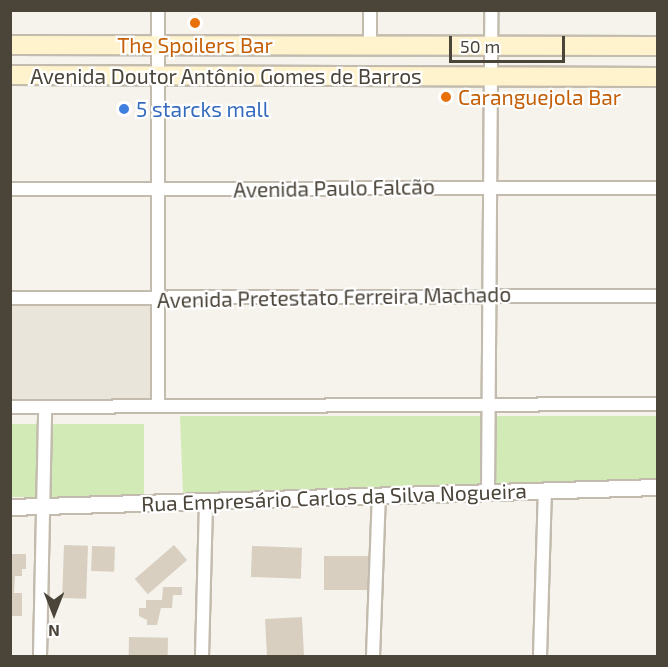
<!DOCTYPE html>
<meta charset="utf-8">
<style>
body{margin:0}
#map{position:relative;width:668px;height:667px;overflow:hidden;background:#f6f3ec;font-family:"Exo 2",sans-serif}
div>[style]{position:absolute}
.residential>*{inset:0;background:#eae5da;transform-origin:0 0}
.green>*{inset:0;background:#d2eab5;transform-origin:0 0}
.building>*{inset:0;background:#d8cfc1;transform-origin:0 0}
.roads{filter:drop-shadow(2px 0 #c2bbae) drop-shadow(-2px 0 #c2bbae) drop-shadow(0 2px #c2bbae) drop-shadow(0 -2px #c2bbae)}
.minor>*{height:12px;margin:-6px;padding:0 6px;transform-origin:6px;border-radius:6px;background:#fff}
.tertiary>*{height:15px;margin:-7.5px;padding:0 7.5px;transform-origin:7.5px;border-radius:7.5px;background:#fff}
.secondary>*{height:18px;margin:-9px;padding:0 9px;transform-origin:9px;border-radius:9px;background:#fff3cd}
.dots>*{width:16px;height:16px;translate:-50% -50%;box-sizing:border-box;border:3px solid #fff;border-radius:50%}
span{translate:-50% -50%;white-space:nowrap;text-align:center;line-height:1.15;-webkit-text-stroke:4.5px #fff;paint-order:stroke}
.food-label{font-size:21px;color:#c56008}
.left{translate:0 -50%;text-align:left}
.street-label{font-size:21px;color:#4b4439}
.shop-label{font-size:21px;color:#366cbe}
.frame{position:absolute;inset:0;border:12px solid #4b4439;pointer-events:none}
.north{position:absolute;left:24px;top:583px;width:60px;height:60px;-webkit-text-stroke:4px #fff;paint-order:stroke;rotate:180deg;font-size:16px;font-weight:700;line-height:24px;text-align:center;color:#4b4439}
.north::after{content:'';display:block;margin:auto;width:21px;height:27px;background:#4b4439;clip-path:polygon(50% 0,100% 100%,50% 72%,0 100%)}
.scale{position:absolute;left:449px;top:36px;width:116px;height:27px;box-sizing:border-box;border:3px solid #4b4439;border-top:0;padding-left:8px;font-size:18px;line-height:21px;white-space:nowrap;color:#4b4439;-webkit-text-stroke:4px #fff;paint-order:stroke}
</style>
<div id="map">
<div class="residential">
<div style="left:10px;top:298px;width:149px;height:109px;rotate:1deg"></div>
</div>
<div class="green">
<div style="clip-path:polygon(180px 416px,657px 416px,657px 481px,183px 494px)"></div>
<div style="left:10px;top:424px;width:134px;height:73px"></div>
</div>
<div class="building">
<div style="left:64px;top:545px;width:24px;height:53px;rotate:2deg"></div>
<div style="left:174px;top:545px;width:20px;height:52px;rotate:49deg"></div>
<div style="left:92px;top:546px;width:23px;height:25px;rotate:2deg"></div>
<div style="left:252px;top:546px;width:50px;height:31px;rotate:2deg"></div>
<div style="clip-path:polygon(10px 554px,26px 554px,26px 569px,22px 569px,22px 576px,15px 576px,14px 593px,22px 593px,22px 616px,10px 616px)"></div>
<div style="left:324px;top:556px;width:45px;height:34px"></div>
<div style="clip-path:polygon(163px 587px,182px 587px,182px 595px,173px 595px,172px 608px,161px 608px,157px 625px,147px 625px,147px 620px,139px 616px,139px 608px,146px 608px,146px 600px,162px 600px)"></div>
<div style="left:302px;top:617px;width:39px;height:37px;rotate:87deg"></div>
<div style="left:129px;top:637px;width:39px;height:19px;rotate:1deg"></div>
</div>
<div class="roads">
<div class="minor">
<div style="left:370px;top:10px;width:35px;rotate:90deg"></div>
<div style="left:10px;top:189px;width:648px;rotate:-0.09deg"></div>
<div style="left:10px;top:298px;width:648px;rotate:-0.18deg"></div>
<div style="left:158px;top:405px;width:395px;rotate:-90deg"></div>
<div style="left:10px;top:407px;width:648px;rotate:-0.27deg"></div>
<div style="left:488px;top:493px;width:483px;rotate:-89.6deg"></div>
<div style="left:40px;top:656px;width:249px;rotate:-88.8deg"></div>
<div style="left:202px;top:656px;width:155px;rotate:-88.5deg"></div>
<div style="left:373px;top:656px;width:161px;rotate:-87.9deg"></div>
<div style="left:540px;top:656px;width:165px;rotate:-88.3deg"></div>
</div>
<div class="tertiary">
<div style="left:10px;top:507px;width:648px;rotate:-1.77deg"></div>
</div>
<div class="secondary">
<div style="left:10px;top:45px;width:648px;rotate:0.09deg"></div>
<div style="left:10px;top:75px;width:648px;rotate:0.18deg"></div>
</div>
</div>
<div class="dots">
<div style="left:195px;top:23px;background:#e8710a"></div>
<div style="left:446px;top:97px;background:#e8710a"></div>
<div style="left:124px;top:109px;background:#3f7fe0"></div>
</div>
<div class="food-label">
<span style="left:195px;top:45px">The Spoilers Bar</span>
<span class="left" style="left:458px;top:97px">Caranguejola Bar</span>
</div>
<div class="street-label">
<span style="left:226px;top:76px">Avenida Doutor Antônio Gomes de Barros</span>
<span style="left:334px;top:188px;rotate:-1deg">Avenida Paulo Falcão</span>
<span style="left:334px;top:297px;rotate:-1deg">Avenida Pretestato Ferreira Machado</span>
<span style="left:334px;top:497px;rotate:-2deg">Rua Empresário Carlos da Silva Nogueira</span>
</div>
<div class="shop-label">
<span class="left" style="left:136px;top:109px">5 starcks mall</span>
</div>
<div class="frame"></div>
<div class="north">N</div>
<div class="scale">50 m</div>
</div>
